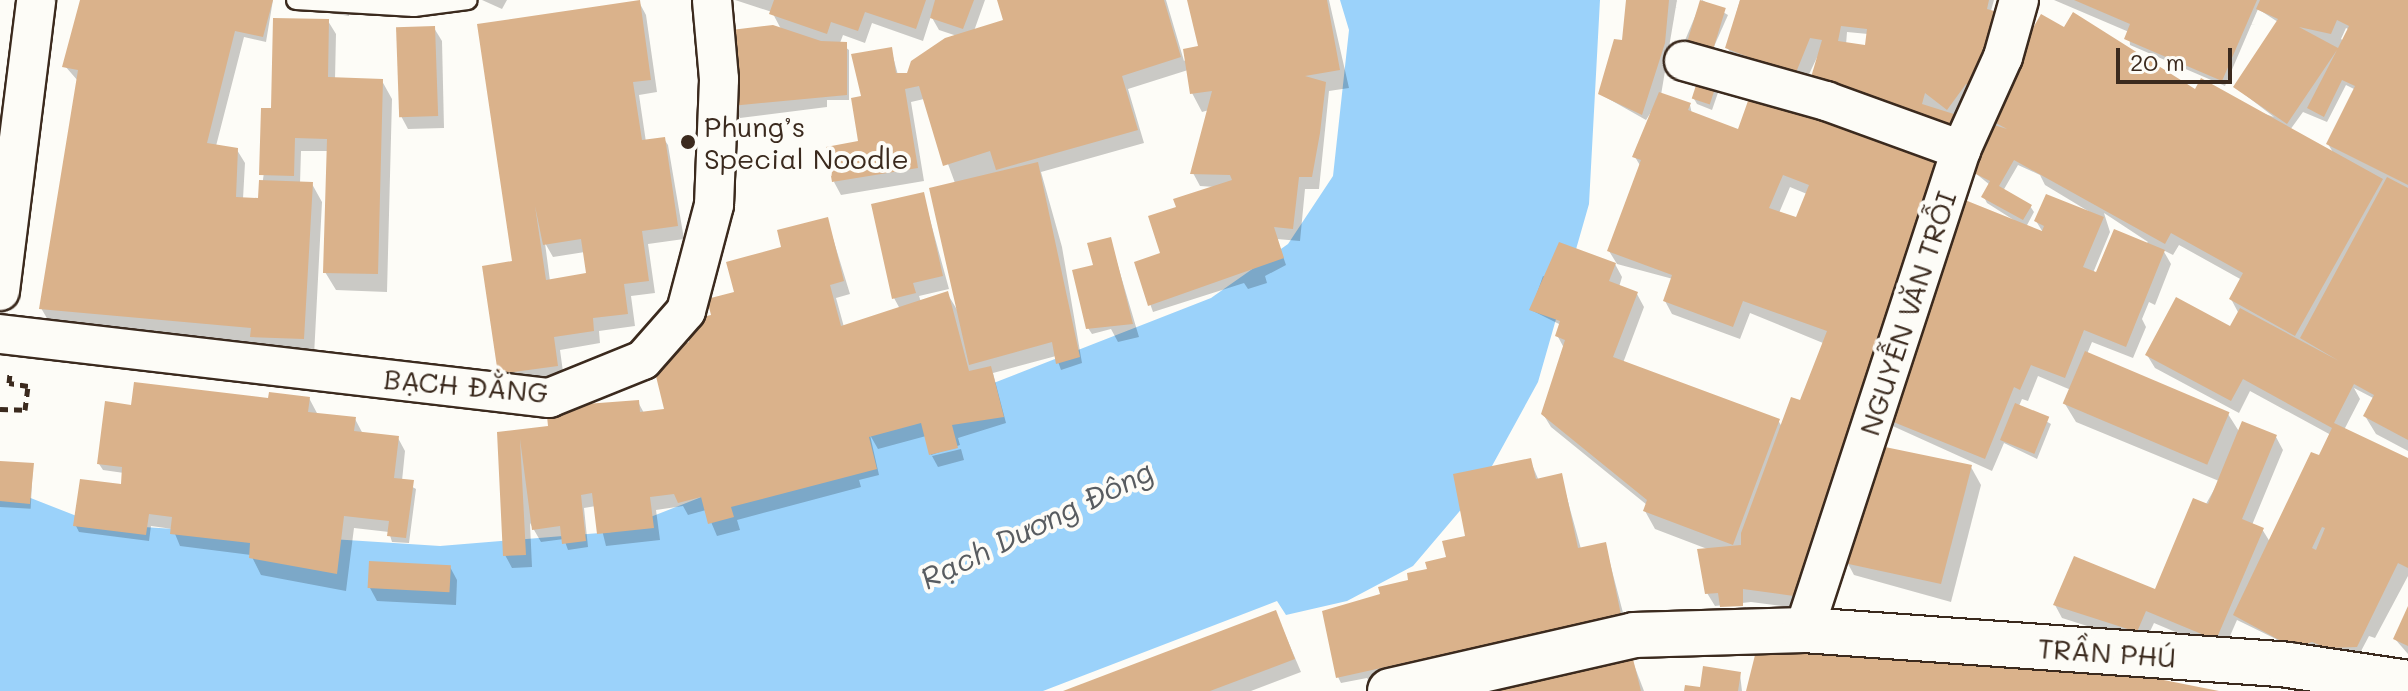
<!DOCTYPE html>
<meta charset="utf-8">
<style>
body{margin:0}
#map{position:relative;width:2408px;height:691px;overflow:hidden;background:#fdfcf7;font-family:Mali,sans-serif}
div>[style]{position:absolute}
.water>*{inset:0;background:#9bd2fa}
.shadow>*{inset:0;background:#0003;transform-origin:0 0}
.building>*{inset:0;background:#dab28b;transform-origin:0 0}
.path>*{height:5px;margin-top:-2.5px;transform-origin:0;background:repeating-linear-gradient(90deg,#3b2a1e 0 8px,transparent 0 14px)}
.roads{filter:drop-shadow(2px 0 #3b2a1e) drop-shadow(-2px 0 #3b2a1e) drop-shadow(0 2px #3b2a1e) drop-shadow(0 -2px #3b2a1e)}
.service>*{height:18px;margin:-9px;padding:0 9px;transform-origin:9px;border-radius:9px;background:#fdfcf7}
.minor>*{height:38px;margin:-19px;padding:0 19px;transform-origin:19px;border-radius:19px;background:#fdfcf7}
.tertiary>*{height:44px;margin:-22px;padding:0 22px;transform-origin:22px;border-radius:22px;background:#fdfcf7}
.dots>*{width:22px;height:22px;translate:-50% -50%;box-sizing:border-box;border:4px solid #fdfcf7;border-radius:50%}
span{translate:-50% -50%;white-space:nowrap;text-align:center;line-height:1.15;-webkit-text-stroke:8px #fdfcf7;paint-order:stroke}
.poi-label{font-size:28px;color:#3b2a1e}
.left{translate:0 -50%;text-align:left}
.street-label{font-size:28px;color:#3b2a1e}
.water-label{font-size:30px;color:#585c60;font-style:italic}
.scale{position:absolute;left:2116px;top:48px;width:116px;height:36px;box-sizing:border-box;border:4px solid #3b2a1e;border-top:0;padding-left:10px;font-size:24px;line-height:28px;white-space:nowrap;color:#3b2a1e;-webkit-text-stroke:6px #fdfcf7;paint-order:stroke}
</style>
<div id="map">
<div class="water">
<div style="clip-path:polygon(1340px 0,1600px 0,1589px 204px,1538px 382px,1481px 486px,1413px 566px,1347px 601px,1286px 615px,1277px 601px,1043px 691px,0 691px,0 486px,97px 524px,440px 546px,612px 532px,1211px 298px,1288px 244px,1333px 176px,1349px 30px)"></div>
</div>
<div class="shadow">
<div style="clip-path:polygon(82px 0,273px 0,266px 42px,244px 37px,216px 146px,237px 150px,245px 163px,243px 199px,260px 200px,273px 110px,328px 21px,336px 34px,335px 80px,382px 81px,392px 99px,387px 292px,336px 290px,325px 272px,328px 151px,301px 151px,300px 184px,312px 184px,322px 202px,314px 356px,201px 342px,198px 337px,103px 326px,102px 335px,52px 327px,41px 308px,78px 81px,65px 66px)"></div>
<div style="clip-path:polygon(482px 0,507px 0,502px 9px)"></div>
<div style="clip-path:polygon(735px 0,985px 0,974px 31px,1005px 21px,999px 0,1166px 0,1184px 61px,1202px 48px,1190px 0,1329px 0,1349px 88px,1329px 91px,1319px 189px,1305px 189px,1300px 241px,1277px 239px,1286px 265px,1265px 276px,1267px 283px,1248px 289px,1244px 283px,1153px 312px,1136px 264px,1162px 255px,1175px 210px,1215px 187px,1200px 186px,1193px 173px,1209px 110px,1202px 112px,1192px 93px,1188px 70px,1128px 89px,1144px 143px,1041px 172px,1062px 247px,1082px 363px,1061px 370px,1056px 356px,993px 373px,1006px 423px,958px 438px,960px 445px,931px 455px,926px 436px,878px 449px,870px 435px,879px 475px,859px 480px,861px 487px,737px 520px,740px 530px,717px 536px,706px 510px,688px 515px,683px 506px,656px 510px,660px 540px,606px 546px,596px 506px,584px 508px,588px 547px,568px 550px,564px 539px,541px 542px,530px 523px,532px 567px,512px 568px,505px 555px,499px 433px,550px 428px,638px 402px,644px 413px,667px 411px,688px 344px,783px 249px,827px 219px,850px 294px,836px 298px,844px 327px,900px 309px,894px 298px,923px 194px,949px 289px,919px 296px,921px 302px,947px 293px,959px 313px,955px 183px,924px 99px,911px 102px,924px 181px,841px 195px,834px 182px,860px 143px,863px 98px,853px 56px,891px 49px,898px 75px,908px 74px,957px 36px,939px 30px,931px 16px,923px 41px,872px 23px,865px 43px,843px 35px,840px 43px,849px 50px,849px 100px,827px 100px,827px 107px,740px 118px,733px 106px,781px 29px,772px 12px)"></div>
<div style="clip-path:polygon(evenodd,1628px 0,1677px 0,1661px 95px,1690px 105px,1692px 114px,1736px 130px,1863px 124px,1821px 49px,1803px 87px,1735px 60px,1727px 47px,1740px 0,1994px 0,1928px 236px,2020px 224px,1987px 203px,1984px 197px,1990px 185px,1974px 172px,1987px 148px,1983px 142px,1994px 124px,1989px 122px,2196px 91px,2274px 117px,2235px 87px,2278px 22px,2258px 9px,2225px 86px,2130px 45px,2129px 32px,2054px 0,2408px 0,2408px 451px,2376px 434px,2365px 416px,2375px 399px,2354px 388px,2360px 399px,2344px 430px,2408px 460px,2408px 576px,2375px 638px,2369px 636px,2360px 653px,2283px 651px,2276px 639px,2237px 620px,2223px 652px,2154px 623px,2144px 644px,2062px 618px,2055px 605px,2156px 592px,2219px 481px,2076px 422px,2065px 404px,2071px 390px,2038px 376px,2028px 401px,2022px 399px,2019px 406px,2051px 424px,2037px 459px,2004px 443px,1992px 471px,1886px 423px,1807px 609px,1751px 602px,1715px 606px,1707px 593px,1710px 550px,1655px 529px,1645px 511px,1647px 505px,1551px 427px,1543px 414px,1564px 348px,1557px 335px,1561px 325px,1531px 310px,1543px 276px,1551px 280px,1615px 264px,1622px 277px,1619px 287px,1637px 294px,1644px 307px,1623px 363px,1778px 420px,1782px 427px,1801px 403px,1823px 343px,1750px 313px,1740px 339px,1672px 314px,1665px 301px,1673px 279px,1617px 264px,1609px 251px,1641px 167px,1635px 157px,1658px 101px,1646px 120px,1600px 94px,1624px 42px,1628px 0,2346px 28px,2350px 30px,2344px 41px,2341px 39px,2346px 28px,1628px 0,1847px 32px,1868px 34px,1866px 52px,1846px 45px,1847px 32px,1628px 0,2346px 85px,2356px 90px,2328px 144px,2334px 154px,2290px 130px,2303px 112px,2327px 122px,2346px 85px,1628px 0,2018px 165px,2040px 175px,2045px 185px,2098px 217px,2036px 221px,2044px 234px,2026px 227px,2034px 212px,2030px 206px,2003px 191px,2018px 165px,1628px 0,1790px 187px,1807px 194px,1797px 222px,1779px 213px,1790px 187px,1628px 0,2104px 213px,2148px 242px,2101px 276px,2093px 273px,2110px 232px,2104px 213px,1628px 0,2179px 245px,2242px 280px,2231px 299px,2239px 314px,2231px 329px,2147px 355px,2155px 368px,2239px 413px,2250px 391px,2331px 435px,2324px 460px,2270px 542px,2262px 529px,2252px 525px,2283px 450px,2276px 437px,2240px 433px,2228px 414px,2087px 354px,2092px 342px,2133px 358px,2146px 327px,2142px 319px,2149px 302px,2155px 305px,2171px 264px,2163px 250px,2173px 255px,2179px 245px)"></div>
<div style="clip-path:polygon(1702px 0,1728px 15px,1708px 60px,1683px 45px)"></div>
<div style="clip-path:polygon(349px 2px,349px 16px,304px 9px)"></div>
<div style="clip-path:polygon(evenodd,639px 2px,646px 15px,657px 92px,639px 95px,646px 142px,664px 139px,668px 145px,684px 239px,648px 244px,655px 293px,631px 296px,635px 326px,599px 331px,600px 343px,560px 350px,564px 379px,507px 387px,500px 374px,514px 263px,480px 25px,639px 2px,545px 243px,553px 257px,585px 252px,588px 275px,550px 281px,545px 243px)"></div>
<div style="clip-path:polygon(434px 28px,442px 41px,444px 128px,408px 129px,401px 116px)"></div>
<div style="clip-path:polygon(1721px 84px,1712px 110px,1697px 104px,1693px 97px)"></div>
<div style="clip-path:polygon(1110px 239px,1139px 337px,1118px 342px,1111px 329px,1092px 334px,1088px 328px,1095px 266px)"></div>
<div style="clip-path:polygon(309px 398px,318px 415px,355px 419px,363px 434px,398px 438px,405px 451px,402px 481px,416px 489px,409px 543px,392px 542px,389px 532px,354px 528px,346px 591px,261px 575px,251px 555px,180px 546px,173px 529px,151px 526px,149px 541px,79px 532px,76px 526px,122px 489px,124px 473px,103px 470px,99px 464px,129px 407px)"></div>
<div style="clip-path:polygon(961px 449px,964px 460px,938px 467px,932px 456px)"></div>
<div style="clip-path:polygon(1886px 449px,1971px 467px,1981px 485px,1951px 602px,1854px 575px,1847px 562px)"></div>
<div style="clip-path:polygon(1530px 460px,1539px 481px,1561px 476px,1581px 549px,1605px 544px,1627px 628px,1430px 664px,1421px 649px,1430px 671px,1371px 684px,1367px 678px,1341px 683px,1338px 677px,1382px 595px,1448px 559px)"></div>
<div style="left:0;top:463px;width:33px;height:44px;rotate:3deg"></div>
<div style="clip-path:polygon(450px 567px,457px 580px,456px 605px,377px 601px,370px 588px)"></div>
<div style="clip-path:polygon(1746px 607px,1746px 611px,1723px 609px)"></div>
<div style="clip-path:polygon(2408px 611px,2408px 654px,2395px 639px)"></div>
<div style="clip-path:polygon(1276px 613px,1301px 672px,1251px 691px,1067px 691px)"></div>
<div style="clip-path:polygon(1631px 657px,1644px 691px,1492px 691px)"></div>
<div style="clip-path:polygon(1740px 674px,1742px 691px,1686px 691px,1702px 690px)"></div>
</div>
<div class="building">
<div style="clip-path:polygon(80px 0,273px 0,263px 37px,235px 31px,207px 143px,238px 148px,236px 197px,258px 198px,259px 180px,313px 182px,304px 339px,250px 337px,251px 328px,39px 309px,78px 70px,62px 67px)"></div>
<div style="clip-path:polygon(evenodd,640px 0,651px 80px,633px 82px,642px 140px,665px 137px,678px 226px,642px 231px,649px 281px,624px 284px,628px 314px,593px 318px,594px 331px,554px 337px,558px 366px,498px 374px,482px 266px,512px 261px,477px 24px,640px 0,535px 206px,543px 245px,581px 239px,586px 273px,546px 280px,535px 206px)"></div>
<div style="clip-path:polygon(774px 0,926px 0,916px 29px,865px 12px,858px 31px,831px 22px,827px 34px,769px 14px)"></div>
<div style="clip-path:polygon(935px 0,974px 0,963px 29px,930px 18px)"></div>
<div style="clip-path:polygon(997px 0,1164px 0,1181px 57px,1122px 76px,1138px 130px,996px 170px,990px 151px,943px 166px,919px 86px,905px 89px,918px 168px,832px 182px,826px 147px,858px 141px,851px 98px,861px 96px,851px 54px,892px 47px,896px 73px,907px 73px,911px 61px,945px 38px,1003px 20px)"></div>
<div style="clip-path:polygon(1187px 0,1327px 0,1340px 70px,1305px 76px,1326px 82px,1320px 133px,1312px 177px,1299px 177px,1293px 229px,1274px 227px,1284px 258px,1148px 306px,1134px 262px,1160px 253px,1148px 216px,1176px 207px,1173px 199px,1232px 180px,1230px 175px,1190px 174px,1212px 91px,1190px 94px,1183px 49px,1198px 46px)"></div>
<div style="clip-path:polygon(1626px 0,1669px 0,1665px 43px,1642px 115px,1598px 94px,1614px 39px,1622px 40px)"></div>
<div style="left:1700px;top:0;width:27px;height:49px;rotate:17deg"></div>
<div style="clip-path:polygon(evenodd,1740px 0,1989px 0,1987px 9px,2008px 15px,1974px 91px,1966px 84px,1947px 110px,1925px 93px,1922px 104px,1957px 115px,1947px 141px,1809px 84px,1822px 40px,1810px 38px,1795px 75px,1725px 48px,1740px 0,1841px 26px,1867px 29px,1865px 45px,1838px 41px,1841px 26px)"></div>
<div style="clip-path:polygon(2074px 0,2257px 0,2222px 81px,2124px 39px,2130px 24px)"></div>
<div style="clip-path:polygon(evenodd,2260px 0,2408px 0,2408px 185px,2326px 144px,2355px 86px,2342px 80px,2324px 117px,2307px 108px,2337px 50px,2287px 124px,2233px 87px,2278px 19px,2256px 9px,2260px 0,2337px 20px,2349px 26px,2338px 48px,2299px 27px,2331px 34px,2337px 20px)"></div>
<div style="clip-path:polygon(2073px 12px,2195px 89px,2201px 78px,2383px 179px,2295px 336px,2229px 299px,2243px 273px,2171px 233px,2165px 244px,2014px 160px,1999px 186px,2032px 205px,2023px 220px,1981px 197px,1990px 181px,1972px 172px,1987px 145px,1981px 142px,1991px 124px,2007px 129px,1983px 116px,2041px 14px,2064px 27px)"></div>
<div style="clip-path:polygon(273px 18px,329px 19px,328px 77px,383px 79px,378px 274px,323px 273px,327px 139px,295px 138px,294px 176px,259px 175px,261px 108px,271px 108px)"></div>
<div style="clip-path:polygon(773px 25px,821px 41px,847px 42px,847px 95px,731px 106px,723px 31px)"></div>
<div style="left:435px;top:26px;width:90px;height:39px;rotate:88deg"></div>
<div style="left:1701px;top:70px;width:19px;height:30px;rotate:18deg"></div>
<div style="clip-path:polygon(evenodd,1754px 84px,1948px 151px,1929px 234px,1807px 557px,1801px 597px,1743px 589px,1743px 606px,1720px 607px,1718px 593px,1705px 594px,1697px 549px,1741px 545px,1741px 533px,1791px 397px,1800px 400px,1827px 331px,1743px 301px,1733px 327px,1663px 301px,1672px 275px,1607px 251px,1641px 160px,1632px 157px,1659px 92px,1691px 103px,1688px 110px,1738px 129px,1754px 84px,1783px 175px,1809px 185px,1796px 217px,1769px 208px,1783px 175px)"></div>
<div style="clip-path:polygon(1038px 162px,1080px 357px,1056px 364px,1052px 342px,969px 365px,929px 188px)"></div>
<div style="clip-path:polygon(evenodd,2387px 177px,2408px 188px,2408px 440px,2363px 416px,2374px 395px,2354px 384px,2334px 423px,2408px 458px,2408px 568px,2398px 563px,2357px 647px,2327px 648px,2312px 642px,2294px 648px,2233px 615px,2311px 452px,2319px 455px,2332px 428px,2243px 379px,2231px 401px,2145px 355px,2176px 297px,2230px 326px,2240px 308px,2339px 361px,2300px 338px,2387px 177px,2322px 527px,2325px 528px,2316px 550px,2312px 548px,2322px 527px)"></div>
<div style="clip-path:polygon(924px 192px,943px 276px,913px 283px,916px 293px,892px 299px,871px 204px)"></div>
<div style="clip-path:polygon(2046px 194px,2104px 217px,2083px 267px,2096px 272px,2114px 229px,2165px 250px,2126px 347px,2084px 330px,2065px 378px,2031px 365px,2020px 390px,2014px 387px,1985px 459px,1881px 417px,1960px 198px,2042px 231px,2044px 226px,2034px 221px)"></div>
<div style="clip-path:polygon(828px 217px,844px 281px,830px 285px,841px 326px,948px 291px,969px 371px,991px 366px,1004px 417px,952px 425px,958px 448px,929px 455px,921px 423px,869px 437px,877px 469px,731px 507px,734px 517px,708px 524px,701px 497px,678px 503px,674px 494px,650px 497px,654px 528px,597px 534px,592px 493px,581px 495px,586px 541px,562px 544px,560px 526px,532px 530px,520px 439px,526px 555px,503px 556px,497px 432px,548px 426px,546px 407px,639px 400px,640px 412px,664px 409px,651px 356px,689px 342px,684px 321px,711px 315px,707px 299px,734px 292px,726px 262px,781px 247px,777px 230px)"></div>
<div style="clip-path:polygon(1111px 237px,1133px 324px,1086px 329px,1072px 270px,1093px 265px,1087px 243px)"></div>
<div style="clip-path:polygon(1559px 242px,1616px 263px,1609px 281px,1638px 292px,1613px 357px,1780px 419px,1733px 545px,1643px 511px,1647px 500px,1541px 414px,1565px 340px,1555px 336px,1560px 321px,1529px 310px)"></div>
<div style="left:2085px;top:351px;width:157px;height:57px;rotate:23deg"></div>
<div style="clip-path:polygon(134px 382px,268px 398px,269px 392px,310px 397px,308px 412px,356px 417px,354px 431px,399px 436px,394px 478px,414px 480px,406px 538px,387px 536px,389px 521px,344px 516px,337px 574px,249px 558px,250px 543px,170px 534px,172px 517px,149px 514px,146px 535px,73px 526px,80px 479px,121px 484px,122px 467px,97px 464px,105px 401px,131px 405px)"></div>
<div style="left:2015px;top:403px;width:37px;height:40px;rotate:22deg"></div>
<div style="clip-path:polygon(2242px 421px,2277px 435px,2242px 519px,2264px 528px,2216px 640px,2146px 611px,2137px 632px,2053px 605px,2074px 556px,2155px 589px,2193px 498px,2208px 504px)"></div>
<div style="clip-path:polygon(1885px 447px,1972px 465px,1941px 584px,1844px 563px)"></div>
<div style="clip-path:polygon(1531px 458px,1536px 479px,1562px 473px,1578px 548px,1606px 542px,1621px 615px,1336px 678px,1322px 611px,1380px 594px,1378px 587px,1408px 580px,1407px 573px,1427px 569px,1425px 562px,1446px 557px,1442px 541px,1465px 536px,1453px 474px)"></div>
<div style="clip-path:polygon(0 461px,34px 463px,30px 504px,0 501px)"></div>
<div style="left:369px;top:561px;width:82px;height:27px;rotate:3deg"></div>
<div style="clip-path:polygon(2408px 606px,2408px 646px,2393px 639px)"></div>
<div style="clip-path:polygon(1276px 610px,1295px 659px,1210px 691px,1063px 691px)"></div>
<div style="clip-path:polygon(1759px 639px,1914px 654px,1946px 663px,1949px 652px,2058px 659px,2219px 691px,1746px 691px)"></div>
<div style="clip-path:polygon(1632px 655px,1641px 691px,1485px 691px)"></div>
<div style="clip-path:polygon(1703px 666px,1741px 672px,1738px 691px,1684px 691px,1685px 685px,1700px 687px)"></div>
</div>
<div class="path">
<div style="left:0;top:409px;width:25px;rotate:2deg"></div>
<div style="left:25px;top:410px;width:24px;rotate:-83deg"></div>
<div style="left:28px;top:386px;width:19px;rotate:-171deg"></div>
<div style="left:9px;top:383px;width:9px;rotate:-84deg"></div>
</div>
<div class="roads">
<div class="service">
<div style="left:296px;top:0;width:118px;rotate:3.4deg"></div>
<div style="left:414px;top:7px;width:54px;rotate:-7.4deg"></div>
</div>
<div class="minor">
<div style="left:1684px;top:61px;width:148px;rotate:15.7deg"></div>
<div style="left:1826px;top:101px;width:144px;rotate:19.9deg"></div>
<div style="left:0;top:291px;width:293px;rotate:-82.9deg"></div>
<div style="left:0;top:334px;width:553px;rotate:6.65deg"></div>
<div style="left:549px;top:398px;width:101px;rotate:-22deg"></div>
<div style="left:643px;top:360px;width:65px;rotate:-48.7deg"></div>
<div style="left:686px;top:311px;width:110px;rotate:-75.2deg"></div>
<div style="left:714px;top:205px;width:126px;rotate:-87.7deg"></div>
<div style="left:719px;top:79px;width:79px;rotate:-95.1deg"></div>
<div style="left:1804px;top:630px;width:505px;rotate:-71.89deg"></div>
<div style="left:1961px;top:150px;width:102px;rotate:-65.7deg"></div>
<div style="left:2003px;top:57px;width:59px;rotate:-74.3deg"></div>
</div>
<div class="tertiary">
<div style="left:1390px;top:691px;width:250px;rotate:-12.9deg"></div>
<div style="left:1634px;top:635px;width:170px;rotate:-1.7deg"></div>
<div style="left:1804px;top:630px;width:485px;rotate:4.1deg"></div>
<div style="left:2288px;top:665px;width:121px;rotate:8.5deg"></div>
</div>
</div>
<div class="dots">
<div style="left:688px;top:142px;background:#3b2a1e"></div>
</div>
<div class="poi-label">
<span class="left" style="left:704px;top:142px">Phung’s<br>Special Noodle</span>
</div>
<div class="street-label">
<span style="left:1907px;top:313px;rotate:-72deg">NGUYỄN VĂN TRỖI</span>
<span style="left:466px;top:385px;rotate:5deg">BẠCH ĐẰNG</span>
<span style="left:2107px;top:652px;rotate:4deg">TRẦN PHÚ</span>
</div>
<div class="water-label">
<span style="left:1036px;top:524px;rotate:-26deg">Rạch Dương Đông</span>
</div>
<div class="scale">20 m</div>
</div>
